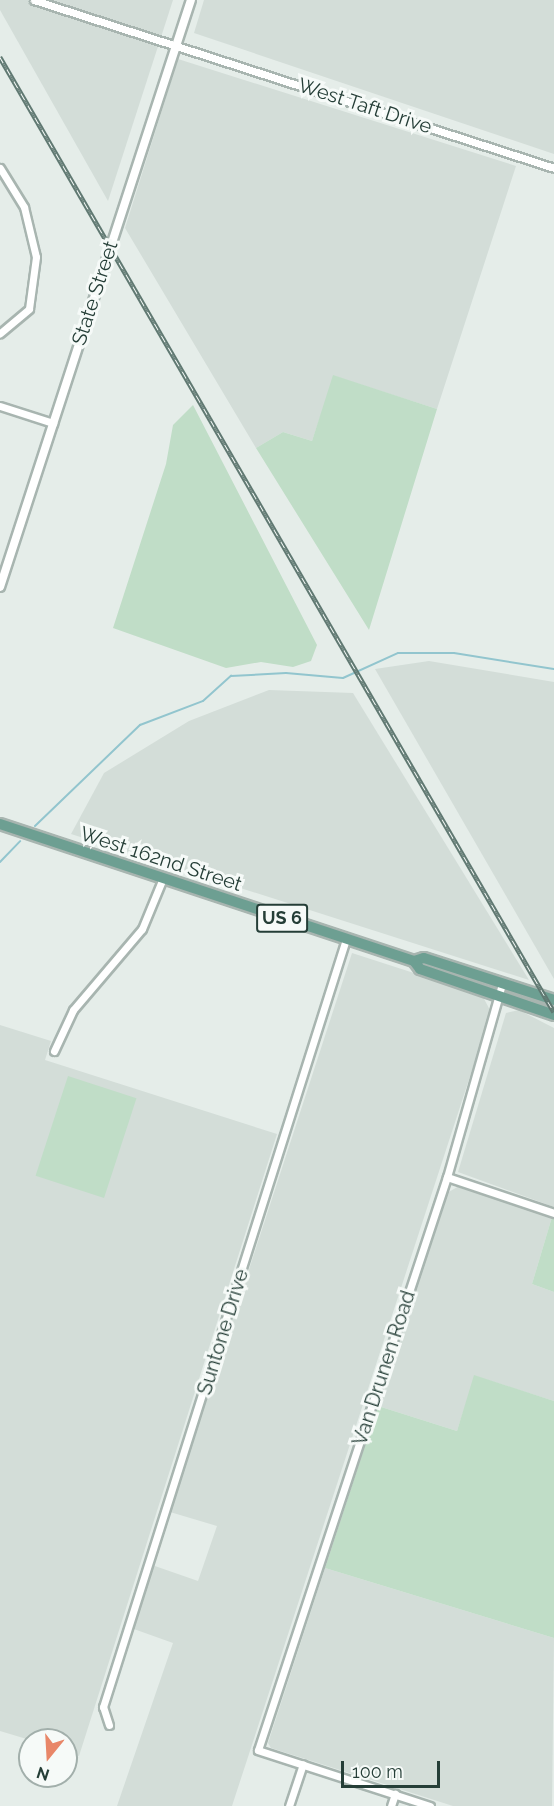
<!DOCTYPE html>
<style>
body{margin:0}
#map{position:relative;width:554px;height:1806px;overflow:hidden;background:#e5ede9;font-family:Raleway,sans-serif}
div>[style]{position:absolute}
.built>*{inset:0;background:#d3ddd8}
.green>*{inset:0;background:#c0ddc7;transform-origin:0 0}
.stream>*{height:2px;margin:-1px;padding:0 1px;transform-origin:1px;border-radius:1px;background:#92c5ce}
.roads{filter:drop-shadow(2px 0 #a8b5b0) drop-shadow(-2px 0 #a8b5b0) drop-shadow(0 2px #a8b5b0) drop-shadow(0 -2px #a8b5b0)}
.minor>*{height:7px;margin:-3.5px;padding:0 3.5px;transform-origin:3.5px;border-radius:3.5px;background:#fff}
.tertiary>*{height:8px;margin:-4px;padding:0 4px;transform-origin:4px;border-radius:4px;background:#fff}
.primary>*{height:10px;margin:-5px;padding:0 5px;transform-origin:5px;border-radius:5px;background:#6d9f92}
.rail>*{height:4.5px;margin-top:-2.25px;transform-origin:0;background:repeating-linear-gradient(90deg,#f6faf8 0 7px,#607972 0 14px);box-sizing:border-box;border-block:2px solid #607972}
span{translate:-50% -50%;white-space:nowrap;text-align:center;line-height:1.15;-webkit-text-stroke:6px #f6faf8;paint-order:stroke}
.shield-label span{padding:2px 4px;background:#f6faf8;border:2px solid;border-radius:4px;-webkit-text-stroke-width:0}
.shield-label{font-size:18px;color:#253e37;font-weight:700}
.street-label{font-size:20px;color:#253e37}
.north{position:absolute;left:18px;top:1728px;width:60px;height:60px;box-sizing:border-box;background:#f6faf8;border:2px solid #a2afab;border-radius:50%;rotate:198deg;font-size:16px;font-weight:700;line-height:24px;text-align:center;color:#253e37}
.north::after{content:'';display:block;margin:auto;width:21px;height:27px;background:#e88668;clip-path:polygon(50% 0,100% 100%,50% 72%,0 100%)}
.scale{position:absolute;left:341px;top:1761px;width:99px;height:27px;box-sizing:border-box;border:3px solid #253e37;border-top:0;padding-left:8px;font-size:18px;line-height:21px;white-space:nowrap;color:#253e37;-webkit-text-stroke:4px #f6faf8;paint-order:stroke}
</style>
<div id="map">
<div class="built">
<div style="clip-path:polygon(0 0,173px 0,108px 201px,0 10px)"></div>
<div style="clip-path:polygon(204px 0,554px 0,554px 154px,194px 33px)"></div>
<div style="clip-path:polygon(178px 59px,516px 166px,437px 409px,334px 376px,312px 441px,283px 432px,256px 448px,125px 228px)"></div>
<div style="clip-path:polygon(429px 661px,554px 682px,554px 979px,375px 669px)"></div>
<div style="clip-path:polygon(269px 690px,353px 693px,529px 980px,71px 834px,104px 773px,189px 721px)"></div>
<div style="clip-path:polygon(352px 953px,482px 995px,491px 1012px,232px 1806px,117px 1806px,173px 1643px,131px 1628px,152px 1565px,198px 1581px,217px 1526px,170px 1512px)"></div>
<div style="clip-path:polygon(519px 1010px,554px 1028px,554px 1207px,458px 1172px,506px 1013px)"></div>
<div style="clip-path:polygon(0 1025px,51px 1041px,45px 1060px,277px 1134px,79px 1756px,66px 1752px,66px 1740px,30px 1740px,0 1731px)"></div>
<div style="clip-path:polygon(459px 1186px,552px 1217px,532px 1284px,554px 1292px,554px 1401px,475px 1376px,457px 1431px,378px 1406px,447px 1193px)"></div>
<div style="clip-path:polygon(325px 1568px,554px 1638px,552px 1806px,453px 1806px,271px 1748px,268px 1743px)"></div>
</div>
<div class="green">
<div style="clip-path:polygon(333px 375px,437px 409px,369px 630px,256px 448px,283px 432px,312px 441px)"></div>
<div style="clip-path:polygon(193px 405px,317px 645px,311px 661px,293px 667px,261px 662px,226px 668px,113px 628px,166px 464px,173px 425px)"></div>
<div style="left:68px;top:1076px;width:72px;height:105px;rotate:18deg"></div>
<div style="clip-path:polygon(552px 1217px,554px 1217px,554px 1292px,532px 1284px)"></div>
<div style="clip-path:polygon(474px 1375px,554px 1401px,554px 1638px,325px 1568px,378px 1406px,457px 1431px)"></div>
</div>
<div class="stream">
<div style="left:35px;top:826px;width:146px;rotate:-43.9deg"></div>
<div style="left:140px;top:725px;width:67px;rotate:-20.9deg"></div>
<div style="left:203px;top:701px;width:38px;rotate:-42deg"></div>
<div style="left:231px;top:676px;width:55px;rotate:-3.1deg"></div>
<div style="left:286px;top:673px;width:57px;rotate:5deg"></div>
<div style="left:343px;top:678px;width:60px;rotate:-24.4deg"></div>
<div style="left:398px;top:653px;width:56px"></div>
<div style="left:454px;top:653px;width:101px;rotate:9.1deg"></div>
<div style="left:0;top:862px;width:29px;rotate:-46deg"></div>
</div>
<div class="roads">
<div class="minor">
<div style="left:34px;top:0;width:546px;rotate:17.9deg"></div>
<div style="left:0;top:168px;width:46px;rotate:58.4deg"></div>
<div style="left:24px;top:207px;width:51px;rotate:76.5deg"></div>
<div style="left:36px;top:257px;width:52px;rotate:97.7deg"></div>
<div style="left:29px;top:309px;width:38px;rotate:140deg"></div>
<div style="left:0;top:406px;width:56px;rotate:17.8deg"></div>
<div style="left:54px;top:1051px;width:45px;rotate:-65.1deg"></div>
<div style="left:73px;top:1010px;width:106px;rotate:-49.6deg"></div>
<div style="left:142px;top:929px;width:55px;rotate:-67.6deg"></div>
<div style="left:447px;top:1177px;width:113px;rotate:18.6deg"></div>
<div style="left:109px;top:1725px;width:19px;rotate:-108deg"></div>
<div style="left:103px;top:1707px;width:806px;rotate:-72.44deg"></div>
<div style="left:289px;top:1806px;width:44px;rotate:-71.6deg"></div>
<div style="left:391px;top:1806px;width:13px;rotate:-72deg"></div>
<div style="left:430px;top:1806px;width:181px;rotate:-162deg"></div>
<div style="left:258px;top:1750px;width:603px;rotate:-71.75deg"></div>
<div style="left:447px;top:1177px;width:201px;rotate:-74.1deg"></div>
</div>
<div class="tertiary">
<div style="left:0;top:587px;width:617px;rotate:-71.98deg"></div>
</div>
<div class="primary">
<div style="left:0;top:824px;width:436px;rotate:18.3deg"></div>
<div style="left:414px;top:961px;width:10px;rotate:-17deg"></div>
<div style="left:424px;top:958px;width:137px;rotate:17.9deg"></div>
<div style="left:414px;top:961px;width:10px;rotate:53deg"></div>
<div style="left:420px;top:969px;width:142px;rotate:18.9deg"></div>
</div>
</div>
<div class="rail">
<div style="left:0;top:57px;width:1104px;rotate:59.88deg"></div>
</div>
<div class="shield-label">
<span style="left:282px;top:918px">US 6</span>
</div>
<div class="street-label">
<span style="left:365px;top:106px;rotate:18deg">West Taft Drive</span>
<span style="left:95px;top:293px;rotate:-72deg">State Street</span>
<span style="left:161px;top:859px;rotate:18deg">West 162nd Street</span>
<span style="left:223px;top:1332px;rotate:-73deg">Suntone Drive</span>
<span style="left:384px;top:1368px;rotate:-72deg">Van Drunen Road</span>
</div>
<div class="north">N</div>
<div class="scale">100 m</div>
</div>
